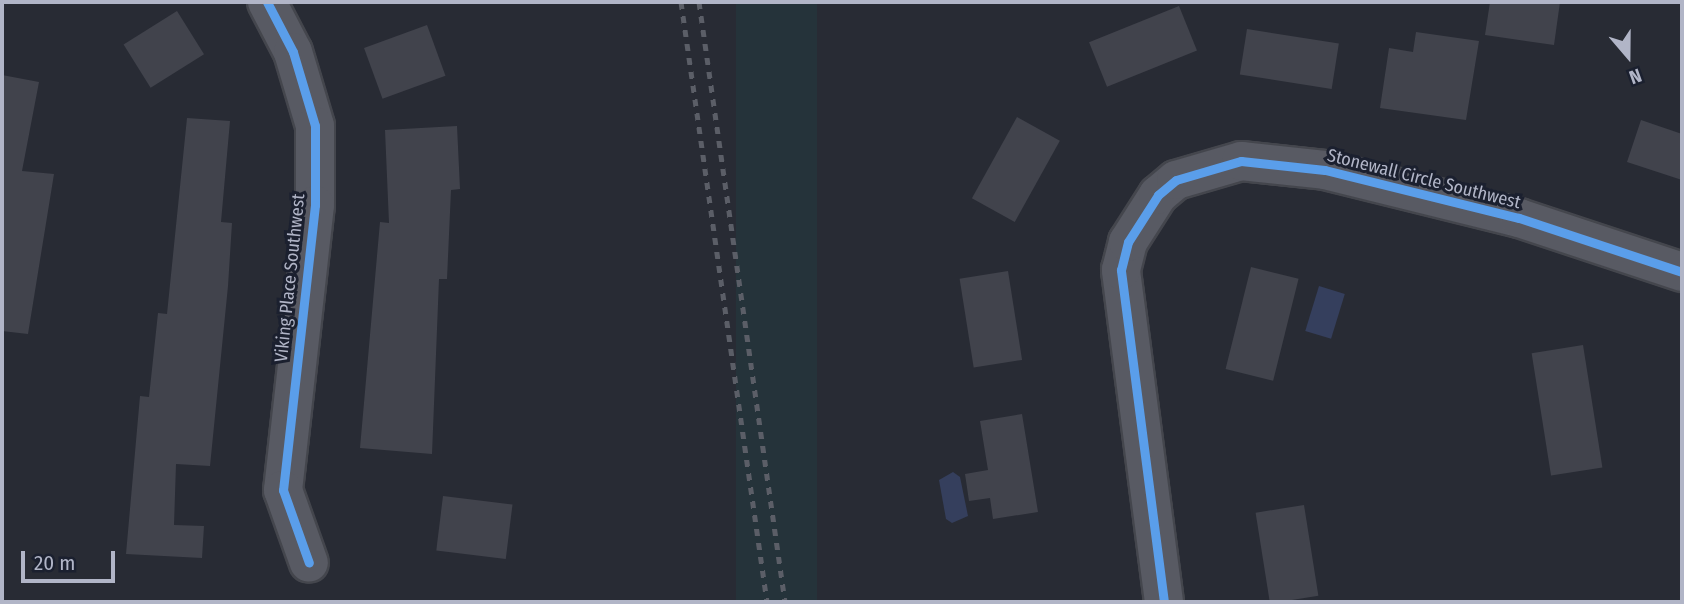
<!DOCTYPE html>
<style>
body{margin:0}
#map{position:relative;width:1684px;height:604px;overflow:hidden;background:#282b34;font-family:"Fira Sans Condensed",sans-serif}
div>[style]{position:absolute}
.green>*{inset:0;background:#25333a;transform-origin:0 0}
.water>*{inset:0;background:#353f5d;transform-origin:0 0}
.building>*{inset:0;background:#41434c;transform-origin:0 0}
.roads{filter:drop-shadow(2px 0 #44464d) drop-shadow(-2px 0 #44464d) drop-shadow(0 2px #44464d) drop-shadow(0 -2px #44464d)}
.minor>*{height:38px;margin:-19px;padding:0 19px;transform-origin:19px;border-radius:19px;background:#585a63}
.rail>*{height:5px;margin-top:-2.5px;transform-origin:0;background:repeating-linear-gradient(90deg,#5b5e67 0 7px,transparent 0 14px)}
.cycleway>*{height:9px;margin:-4.5px;padding:0 4.5px;transform-origin:4.5px;border-radius:4.5px;background:#5a9eea}
span{translate:-50% -50%;white-space:nowrap;text-align:center;line-height:1.15;-webkit-text-stroke:6px #1b202f;paint-order:stroke}
.street-label{font-size:18px;color:#b1b5c7}
.frame{position:absolute;inset:0;border:4px solid #b1b5c7;pointer-events:none}
.north{position:absolute;left:1593px;top:21px;width:70px;height:70px;-webkit-text-stroke:5px #1b202f;paint-order:stroke;rotate:160deg;font-size:19px;font-weight:700;line-height:28px;text-align:center;color:#b1b5c7}
.north::after{content:'';display:block;margin:auto;width:24px;height:32px;background:#b1b5c7;clip-path:polygon(50% 0,100% 100%,50% 72%,0 100%)}
.scale{position:absolute;left:21px;top:551px;width:94px;height:32px;box-sizing:border-box;border:4px solid #b1b5c7;border-top:0;padding-left:9px;font-size:21px;line-height:24px;white-space:nowrap;color:#b1b5c7;-webkit-text-stroke:5px #1b202f;paint-order:stroke}
</style>
<div id="map">
<div class="green">
<div style="left:736px;top:2px;width:81px;height:606px"></div>
</div>
<div class="water">
<div style="left:1319px;top:286px;width:27px;height:47px;rotate:17deg"></div>
<div style="clip-path:polygon(953px 472px,960px 477px,968px 516px,952px 523px,946px 519px,939px 480px)"></div>
</div>
<div class="building">
<div style="clip-path:polygon(1490px 2px,1560px 2px,1554px 45px,1485px 35px)"></div>
<div style="left:1179px;top:6px;width:48px;height:97px;rotate:68deg"></div>
<div style="left:177px;top:11px;width:51px;height:63px;rotate:58deg"></div>
<div style="left:427px;top:25px;width:54px;height:67px;rotate:70deg"></div>
<div style="left:1247px;top:29px;width:93px;height:46px;rotate:9deg"></div>
<div style="clip-path:polygon(1416px 32px,1479px 41px,1466px 120px,1380px 108px,1389px 48px,1413px 52px)"></div>
<div style="clip-path:polygon(2px 75px,39px 82px,22px 171px,54px 174px,28px 334px,2px 331px)"></div>
<div style="left:1017px;top:117px;width:49px;height:93px;rotate:29deg"></div>
<div style="clip-path:polygon(187px 118px,230px 121px,221px 222px,232px 223px,228px 286px,210px 466px,176px 464px,174px 525px,204px 526px,202px 558px,126px 554px,140px 396px,149px 397px,158px 313px,167px 314px)"></div>
<div style="clip-path:polygon(1641px 120px,1682px 134px,1682px 180px,1627px 162px)"></div>
<div style="clip-path:polygon(457px 126px,460px 189px,451px 190px,447px 279px,439px 279px,432px 454px,360px 448px,380px 222px,389px 223px,385px 130px)"></div>
<div style="left:1251px;top:267px;width:49px;height:105px;rotate:14deg"></div>
<div style="left:1008px;top:271px;width:90px;height:49px;rotate:81deg"></div>
<div style="left:1583px;top:345px;width:124px;height:52px;rotate:81deg"></div>
<div style="clip-path:polygon(1022px 414px,1038px 512px,993px 519px,990px 498px,969px 501px,965px 474px,988px 470px,980px 421px)"></div>
<div style="left:443px;top:496px;width:70px;height:55px;rotate:7deg"></div>
<div style="left:1304px;top:505px;width:92px;height:49px;rotate:81deg"></div>
</div>
<div class="roads">
<div class="minor">
<div style="left:267px;top:2px;width:56px;rotate:62.5deg"></div>
<div style="left:293px;top:52px;width:77px;rotate:73.4deg"></div>
<div style="left:315px;top:126px;width:79px;rotate:90deg"></div>
<div style="left:315px;top:205px;width:287px;rotate:96.4deg"></div>
<div style="left:283px;top:490px;width:77px;rotate:70.4deg"></div>
<div style="left:1164px;top:602px;width:335px;rotate:-97.4deg"></div>
<div style="left:1121px;top:270px;width:29px;rotate:-76deg"></div>
<div style="left:1128px;top:242px;width:56px;rotate:-57.4deg"></div>
<div style="left:1158px;top:195px;width:23px;rotate:-40deg"></div>
<div style="left:1176px;top:180px;width:68px;rotate:-16.3deg"></div>
<div style="left:1241px;top:161px;width:84px;rotate:6.1deg"></div>
<div style="left:1325px;top:170px;width:200px;rotate:13.9deg"></div>
<div style="left:1519px;top:218px;width:172px;rotate:18.3deg"></div>
</div>
</div>
<div class="rail">
<div style="left:681px;top:2px;width:606px;rotate:81.84deg"></div>
<div style="left:699px;top:2px;width:606px;rotate:81.84deg"></div>
</div>
<div class="cycleway">
<div style="left:267px;top:2px;width:56px;rotate:62.5deg"></div>
<div style="left:293px;top:52px;width:77px;rotate:73.4deg"></div>
<div style="left:315px;top:126px;width:79px;rotate:90deg"></div>
<div style="left:315px;top:205px;width:287px;rotate:96.4deg"></div>
<div style="left:283px;top:490px;width:77px;rotate:70.4deg"></div>
<div style="left:1164px;top:602px;width:335px;rotate:-97.4deg"></div>
<div style="left:1121px;top:270px;width:29px;rotate:-76deg"></div>
<div style="left:1128px;top:242px;width:56px;rotate:-57.4deg"></div>
<div style="left:1158px;top:195px;width:23px;rotate:-40deg"></div>
<div style="left:1176px;top:180px;width:68px;rotate:-16.3deg"></div>
<div style="left:1241px;top:161px;width:84px;rotate:6.1deg"></div>
<div style="left:1325px;top:170px;width:200px;rotate:13.9deg"></div>
<div style="left:1519px;top:218px;width:172px;rotate:18.3deg"></div>
</div>
<div class="street-label">
<span style="left:1424px;top:179px;rotate:14deg">Stonewall Circle Southwest</span>
<span style="left:290px;top:278px;rotate:-84deg">Viking Place Southwest</span>
</div>
<div class="frame"></div>
<div class="north">N</div>
<div class="scale">20 m</div>
</div>
